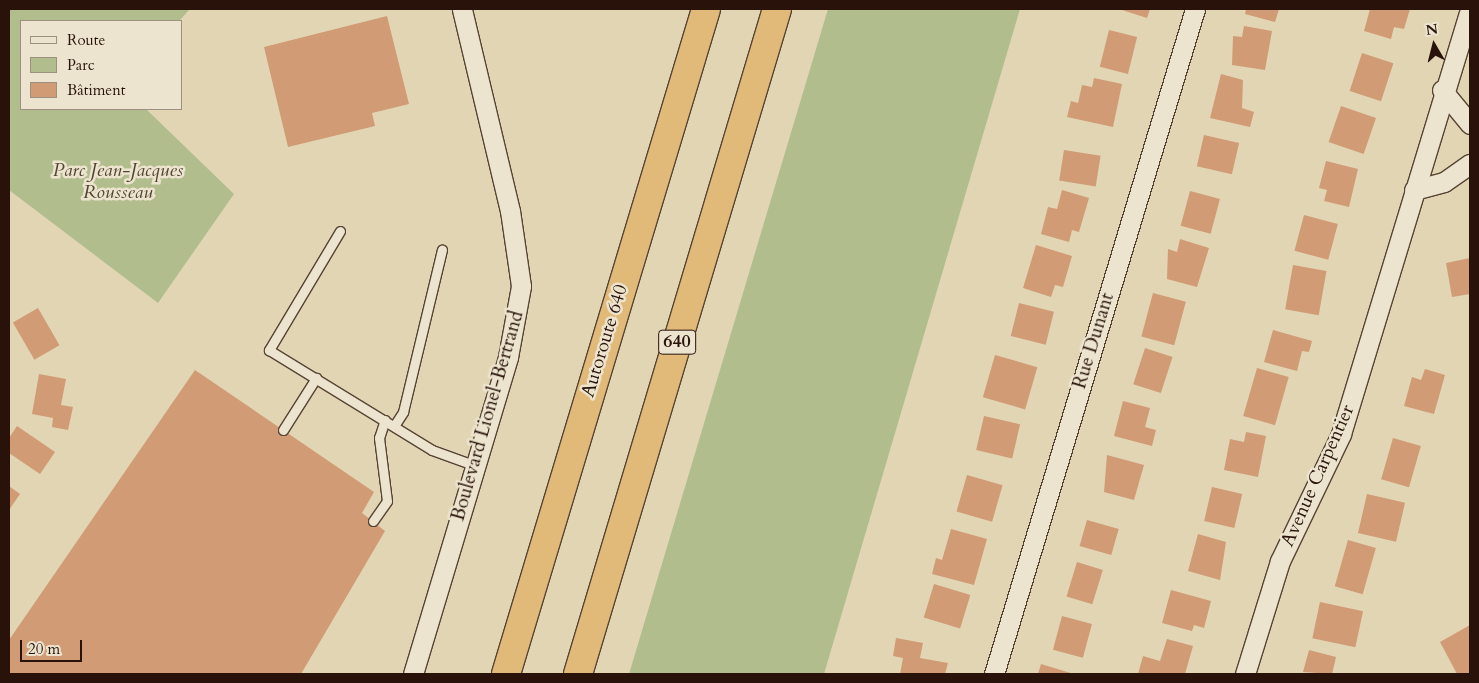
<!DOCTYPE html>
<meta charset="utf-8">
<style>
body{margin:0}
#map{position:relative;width:1479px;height:683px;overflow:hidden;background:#e2d5b4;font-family:Cardo,serif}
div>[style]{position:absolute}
.green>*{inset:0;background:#b2bd8e}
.building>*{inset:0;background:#d09b75;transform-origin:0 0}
.roads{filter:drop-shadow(1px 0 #564334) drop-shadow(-1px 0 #564334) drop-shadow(0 1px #564334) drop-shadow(0 -1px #564334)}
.service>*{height:9px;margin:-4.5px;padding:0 4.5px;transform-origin:4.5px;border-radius:4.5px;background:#ece4ce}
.minor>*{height:19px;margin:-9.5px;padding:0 9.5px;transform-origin:9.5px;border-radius:9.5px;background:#ece4ce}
.motorway>*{height:28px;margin:-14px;padding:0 14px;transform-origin:14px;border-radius:14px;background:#e1ba7a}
span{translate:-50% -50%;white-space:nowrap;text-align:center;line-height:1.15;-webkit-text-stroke:5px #ece4ce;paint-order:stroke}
.shield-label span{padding:1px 4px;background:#ece4ce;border:1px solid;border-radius:4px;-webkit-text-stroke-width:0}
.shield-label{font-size:18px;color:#28120a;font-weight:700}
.park-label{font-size:19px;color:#514532;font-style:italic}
.street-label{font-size:19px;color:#28120a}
.frame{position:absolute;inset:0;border:10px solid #28120a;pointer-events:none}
.legend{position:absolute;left:20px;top:20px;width:162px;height:90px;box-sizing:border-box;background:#ece4ce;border:1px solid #9e9080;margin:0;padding:6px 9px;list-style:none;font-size:15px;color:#28120a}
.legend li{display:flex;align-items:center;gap:10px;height:25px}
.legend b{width:25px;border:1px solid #9e9080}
.north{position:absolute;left:1409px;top:20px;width:50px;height:50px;-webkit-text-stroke:4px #ece4ce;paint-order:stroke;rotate:352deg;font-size:14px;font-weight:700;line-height:20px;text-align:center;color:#28120a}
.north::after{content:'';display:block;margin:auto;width:18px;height:22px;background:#28120a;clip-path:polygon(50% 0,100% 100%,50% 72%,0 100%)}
.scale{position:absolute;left:20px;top:640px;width:62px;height:22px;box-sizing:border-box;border:2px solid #28120a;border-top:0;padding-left:6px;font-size:15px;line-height:18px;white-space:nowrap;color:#28120a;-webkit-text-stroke:4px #ece4ce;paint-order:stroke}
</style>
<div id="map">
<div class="green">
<div style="clip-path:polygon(9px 9px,190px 9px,179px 21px,21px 21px,21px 109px,146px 109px,234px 194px,158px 303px,9px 190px)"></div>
<div style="clip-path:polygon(828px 9px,1020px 9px,824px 674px,629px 674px)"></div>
</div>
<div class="building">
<div style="clip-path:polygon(1119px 9px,1150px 9px,1147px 18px)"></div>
<div style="clip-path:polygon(1246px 9px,1279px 9px,1275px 22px,1245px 14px)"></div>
<div style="clip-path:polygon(1370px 9px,1410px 9px,1404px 29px,1394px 27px,1391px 39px,1364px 31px)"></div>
<div style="clip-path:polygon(387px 16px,409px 104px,372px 113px,375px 126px,288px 147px,264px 47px)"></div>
<div style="clip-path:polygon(1244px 26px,1272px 31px,1265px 70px,1232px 65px,1233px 36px,1242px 37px)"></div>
<div style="left:1109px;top:30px;width:29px;height:38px;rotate:14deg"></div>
<div style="left:1362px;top:53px;width:33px;height:40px;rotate:18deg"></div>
<div style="clip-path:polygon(1221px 74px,1243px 80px,1242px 108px,1254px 112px,1250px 127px,1210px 118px)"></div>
<div style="clip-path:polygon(1094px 78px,1122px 84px,1113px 127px,1067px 117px,1071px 101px,1078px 103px,1082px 85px,1092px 87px)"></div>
<div style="left:1341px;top:106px;width:37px;height:38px;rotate:19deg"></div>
<div style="left:1204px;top:135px;width:36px;height:32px;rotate:13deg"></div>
<div style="left:1064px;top:150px;width:37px;height:31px;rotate:9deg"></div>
<div style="clip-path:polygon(1326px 161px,1358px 169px,1349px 207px,1324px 201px,1327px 190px,1319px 188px)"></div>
<div style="clip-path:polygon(1062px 190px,1089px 198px,1079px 232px,1072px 230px,1069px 242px,1041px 234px,1048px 207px,1057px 209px)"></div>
<div style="left:1190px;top:191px;width:31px;height:36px;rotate:15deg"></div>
<div style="left:1304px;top:215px;width:35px;height:37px;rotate:15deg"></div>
<div style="clip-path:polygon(1180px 239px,1209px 248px,1197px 287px,1167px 279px,1168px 249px,1177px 252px)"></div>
<div style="clip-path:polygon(1036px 245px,1072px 256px,1063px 287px,1055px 285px,1051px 297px,1023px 288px)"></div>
<div style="clip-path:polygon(1470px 258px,1470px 294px,1452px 297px,1446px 263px)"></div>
<div style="left:1293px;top:265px;width:34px;height:45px;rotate:10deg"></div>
<div style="left:1153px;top:293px;width:34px;height:45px;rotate:15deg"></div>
<div style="left:1019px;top:303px;width:36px;height:34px;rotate:14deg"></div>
<div style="left:38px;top:308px;width:43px;height:29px;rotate:60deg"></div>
<div style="clip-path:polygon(1273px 330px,1312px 341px,1309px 352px,1302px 351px,1297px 371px,1264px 362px)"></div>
<div style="left:1145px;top:348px;width:29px;height:38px;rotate:18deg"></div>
<div style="left:995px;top:355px;width:44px;height:44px;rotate:16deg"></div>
<div style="left:1257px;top:368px;width:33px;height:50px;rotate:16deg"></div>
<div style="clip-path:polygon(1425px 369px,1445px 375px,1434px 414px,1404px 406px,1412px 377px,1421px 380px)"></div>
<div style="clip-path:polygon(195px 370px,374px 492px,362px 513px,385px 531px,301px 674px,9px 674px,9px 640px)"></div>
<div style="clip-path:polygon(39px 374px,66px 379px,61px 405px,73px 407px,68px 430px,52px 427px,53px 418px,32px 414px)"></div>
<div style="clip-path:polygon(1123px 401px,1150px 408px,1145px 427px,1156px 430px,1152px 446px,1114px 436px)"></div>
<div style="left:984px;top:416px;width:37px;height:35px;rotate:13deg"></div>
<div style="clip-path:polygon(17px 426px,55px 452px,40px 474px,9px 453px,9px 438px)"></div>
<div style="clip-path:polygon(1246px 432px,1266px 436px,1258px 477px,1224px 470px,1230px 439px,1244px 442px)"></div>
<div style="left:1393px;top:438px;width:29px;height:43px;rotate:16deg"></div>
<div style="clip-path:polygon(1107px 455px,1144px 465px,1134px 500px,1104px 492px)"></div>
<div style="left:967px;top:475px;width:37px;height:38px;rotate:16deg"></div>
<div style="clip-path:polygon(9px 486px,20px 494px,9px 510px)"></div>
<div style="left:1212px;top:487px;width:31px;height:35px;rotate:13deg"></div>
<div style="left:1367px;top:494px;width:39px;height:40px;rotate:13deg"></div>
<div style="left:1087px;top:520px;width:33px;height:27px;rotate:16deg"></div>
<div style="clip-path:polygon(951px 529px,987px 539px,974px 585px,932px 574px,936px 558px,942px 560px)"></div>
<div style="clip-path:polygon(1198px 534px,1226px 542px,1220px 580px,1188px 571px)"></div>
<div style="left:1348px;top:540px;width:29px;height:48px;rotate:16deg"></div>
<div style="left:1077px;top:562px;width:27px;height:36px;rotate:17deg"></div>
<div style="left:934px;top:584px;width:38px;height:35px;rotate:17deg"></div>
<div style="clip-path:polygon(1171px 590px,1211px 601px,1204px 628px,1194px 625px,1192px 631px,1162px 623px)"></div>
<div style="left:1320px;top:602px;width:44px;height:37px;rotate:12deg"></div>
<div style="left:1062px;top:616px;width:31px;height:35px;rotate:15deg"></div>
<div style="clip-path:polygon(1470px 625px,1470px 674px,1457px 674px,1440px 642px)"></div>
<div style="clip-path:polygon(896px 638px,923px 643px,920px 658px,948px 663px,945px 674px,900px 674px,903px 658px,893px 656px)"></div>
<div style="clip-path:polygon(1167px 639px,1193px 646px,1185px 674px,1138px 674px,1143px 656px,1160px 661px)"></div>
<div style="clip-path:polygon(1309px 650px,1336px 657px,1332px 674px,1303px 672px)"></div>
<div style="clip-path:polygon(1041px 664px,1074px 674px,1038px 674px)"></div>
</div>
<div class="roads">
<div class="service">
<div style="left:340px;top:231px;width:139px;rotate:120.8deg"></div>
<div style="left:269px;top:350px;width:191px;rotate:31.5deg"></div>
<div style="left:432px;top:450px;width:47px;rotate:20deg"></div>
<div style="left:394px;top:426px;width:17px;rotate:-57deg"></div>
<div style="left:403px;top:412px;width:167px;rotate:-76.5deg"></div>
<div style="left:283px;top:430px;width:62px;rotate:-57.6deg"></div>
<div style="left:373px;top:521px;width:24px;rotate:-55deg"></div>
<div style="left:387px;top:501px;width:64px;rotate:-97.2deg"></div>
<div style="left:379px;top:438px;width:19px;rotate:-72deg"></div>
</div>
<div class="minor">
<div style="left:1442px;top:90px;width:44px;rotate:50.5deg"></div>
<div style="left:1414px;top:190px;width:31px;rotate:-15deg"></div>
<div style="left:1444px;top:182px;width:32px;rotate:-35deg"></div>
<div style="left:413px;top:674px;width:331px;rotate:-73.3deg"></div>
<div style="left:508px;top:357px;width:72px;rotate:-79.6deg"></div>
<div style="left:521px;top:286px;width:76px;rotate:-98.3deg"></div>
<div style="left:510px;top:211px;width:208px;rotate:-103.4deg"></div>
<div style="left:994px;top:674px;width:695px;rotate:-73.18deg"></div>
<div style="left:1245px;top:674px;width:118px;rotate:-72.8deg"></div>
<div style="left:1280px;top:561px;width:141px;rotate:-64.3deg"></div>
<div style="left:1341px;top:434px;width:444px;rotate:-73.1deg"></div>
</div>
<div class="motorway">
<div style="left:506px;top:674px;width:694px;rotate:-73.26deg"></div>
<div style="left:578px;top:674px;width:694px;rotate:-73.34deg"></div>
</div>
</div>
<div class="shield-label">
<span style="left:677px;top:342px">640</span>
</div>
<div class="park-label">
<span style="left:118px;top:182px">Parc Jean-Jacques<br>Rousseau</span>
</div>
<div class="street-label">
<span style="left:605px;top:341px;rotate:-73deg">Autoroute 640</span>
<span style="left:1094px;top:341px;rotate:-73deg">Rue Dunant</span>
<span style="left:488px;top:416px;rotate:-74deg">Boulevard Lionel-Bertrand</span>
<span style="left:1318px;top:476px;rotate:-66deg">Avenue Carpentier</span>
</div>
<div class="frame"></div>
<ul class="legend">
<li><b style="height:6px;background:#ece4ce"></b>Route</li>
<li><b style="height:14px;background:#b2bd8e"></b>Parc</li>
<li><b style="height:14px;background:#d09b75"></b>Bâtiment</li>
</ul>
<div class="north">N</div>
<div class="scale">20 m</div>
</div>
